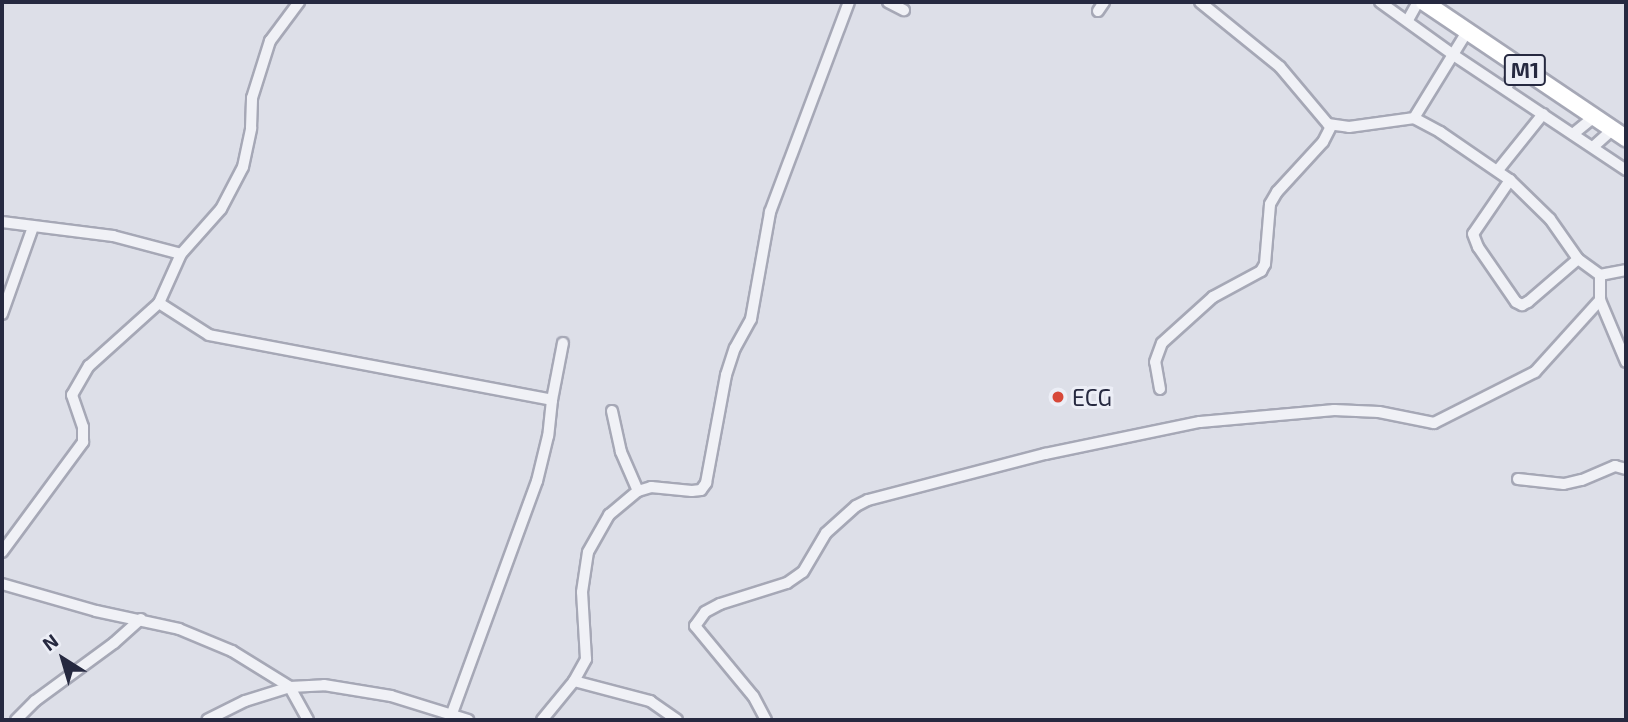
<!DOCTYPE html>
<style>
body{margin:0}
#map{position:relative;width:1628px;height:722px;overflow:hidden;background:#dddfe8;font-family:"Exo 2",sans-serif}
div>[style]{position:absolute}
.roads{filter:drop-shadow(2px 0 #a6a8b6) drop-shadow(-2px 0 #a6a8b6) drop-shadow(0 2px #a6a8b6) drop-shadow(0 -2px #a6a8b6)}
.minor>*{height:10px;margin:-5px;padding:0 5px;transform-origin:5px;border-radius:5px;background:#f0f1f6}
.trunk>*{height:16px;margin:-8px;padding:0 8px;transform-origin:8px;border-radius:8px;background:#fff}
.dots>*{width:19px;height:19px;translate:-50% -50%;box-sizing:border-box;border:4px solid #eceef6;border-radius:50%}
span{translate:-50% -50%;white-space:nowrap;text-align:center;line-height:1.15;-webkit-text-stroke:6px #eceef6;paint-order:stroke}
.shield-label span{padding:2px 5px;background:#eceef6;border:2px solid;border-radius:5px;-webkit-text-stroke-width:0}
.shield-label{font-size:21px;color:#262940;font-weight:700}
.poi-label{font-size:23px;color:#262940}
.left{translate:0 -50%;text-align:left}
.frame{position:absolute;inset:0;border:4px solid #262940;pointer-events:none}
.north{position:absolute;left:28px;top:624px;width:70px;height:70px;-webkit-text-stroke:5px #eceef6;paint-order:stroke;rotate:323deg;font-size:19px;font-weight:700;line-height:28px;text-align:center;color:#262940}
.north::after{content:'';display:block;margin:auto;width:24px;height:32px;background:#262940;clip-path:polygon(50% 0,100% 100%,50% 72%,0 100%)}
</style>
<div id="map">
<div class="roads">
<div class="minor">
<div style="left:888px;top:2px;width:18px;rotate:27deg"></div>
<div style="left:1200px;top:2px;width:103px;rotate:39.1deg"></div>
<div style="left:1280px;top:67px;width:75px;rotate:49.9deg"></div>
<div style="left:1328px;top:124px;width:21px;rotate:8deg"></div>
<div style="left:1349px;top:127px;width:66px;rotate:-7.9deg"></div>
<div style="left:1414px;top:118px;width:30px;rotate:28deg"></div>
<div style="left:1440px;top:132px;width:85px;rotate:34.4deg"></div>
<div style="left:1510px;top:180px;width:56px;rotate:44.3deg"></div>
<div style="left:1550px;top:219px;width:49px;rotate:55deg"></div>
<div style="left:1578px;top:259px;width:27px;rotate:36deg"></div>
<div style="left:1600px;top:275px;width:25px;rotate:90deg"></div>
<div style="left:1600px;top:300px;width:67px;rotate:67.2deg"></div>
<div style="left:1380px;top:2px;width:89px;rotate:35.8deg"></div>
<div style="left:1452px;top:54px;width:209px;rotate:33.7deg"></div>
<div style="left:1098px;top:11px;width:11px;rotate:-56deg"></div>
<div style="left:1408px;top:20px;width:21px;rotate:-61deg"></div>
<div style="left:1506px;top:88px;width:26px;rotate:-61deg"></div>
<div style="left:1414px;top:118px;width:101px;rotate:-58.4deg"></div>
<div style="left:1573px;top:134px;width:27px;rotate:-39deg"></div>
<div style="left:1593px;top:147px;width:27px;rotate:-42deg"></div>
<div style="left:1498px;top:170px;width:72px;rotate:-51.2deg"></div>
<div style="left:1510px;top:180px;width:65px;rotate:124.4deg"></div>
<div style="left:1473px;top:234px;width:14px;rotate:69deg"></div>
<div style="left:1478px;top:247px;width:67px;rotate:55.4deg"></div>
<div style="left:1516px;top:302px;width:7px;rotate:27deg"></div>
<div style="left:1522px;top:305px;width:7px;rotate:-27deg"></div>
<div style="left:1528px;top:302px;width:66px;rotate:-40.7deg"></div>
<div style="left:2px;top:222px;width:112px;rotate:7.2deg"></div>
<div style="left:113px;top:236px;width:70px;rotate:14.8deg"></div>
<div style="left:181px;top:254px;width:54px;rotate:114.2deg"></div>
<div style="left:181px;top:254px;width:60px;rotate:-48.4deg"></div>
<div style="left:221px;top:209px;width:47px;rotate:-62.4deg"></div>
<div style="left:243px;top:167px;width:40px;rotate:-78deg"></div>
<div style="left:251px;top:128px;width:30px;rotate:-88deg"></div>
<div style="left:252px;top:98px;width:60px;rotate:-72.5deg"></div>
<div style="left:270px;top:41px;width:49px;rotate:-53.4deg"></div>
<div style="left:1600px;top:275px;width:26px;rotate:-11deg"></div>
<div style="left:2px;top:314px;width:92px;rotate:-70.4deg"></div>
<div style="left:1160px;top:389px;width:27px;rotate:-100deg"></div>
<div style="left:1155px;top:362px;width:20px;rotate:-70deg"></div>
<div style="left:1162px;top:343px;width:69px;rotate:-42deg"></div>
<div style="left:1213px;top:297px;width:55px;rotate:-28.4deg"></div>
<div style="left:1261px;top:271px;width:8px;rotate:-60deg"></div>
<div style="left:1265px;top:264px;width:60px;rotate:-85.2deg"></div>
<div style="left:1270px;top:204px;width:14px;rotate:-60deg"></div>
<div style="left:1277px;top:192px;width:68px;rotate:-47.4deg"></div>
<div style="left:1323px;top:142px;width:18px;rotate:-63deg"></div>
<div style="left:552px;top:400px;width:58px;rotate:-79.1deg"></div>
<div style="left:1518px;top:479px;width:46px;rotate:6.2deg"></div>
<div style="left:1564px;top:484px;width:18px;rotate:-13deg"></div>
<div style="left:1582px;top:480px;width:36px;rotate:-23deg"></div>
<div style="left:1615px;top:466px;width:11px;rotate:15deg"></div>
<div style="left:638px;top:491px;width:14px;rotate:-17deg"></div>
<div style="left:651px;top:487px;width:41px;rotate:5.6deg"></div>
<div style="left:692px;top:491px;width:9px;rotate:-6deg"></div>
<div style="left:701px;top:490px;width:9px;rotate:-54deg"></div>
<div style="left:706px;top:483px;width:110px;rotate:-79.5deg"></div>
<div style="left:726px;top:375px;width:28px;rotate:-72deg"></div>
<div style="left:735px;top:348px;width:33px;rotate:-61deg"></div>
<div style="left:751px;top:319px;width:109px;rotate:-79.9deg"></div>
<div style="left:770px;top:212px;width:224px;rotate:-69.4deg"></div>
<div style="left:2px;top:552px;width:137px;rotate:-53.6deg"></div>
<div style="left:83px;top:442px;width:15px;rotate:-90deg"></div>
<div style="left:83px;top:427px;width:34px;rotate:-109deg"></div>
<div style="left:72px;top:395px;width:34px;rotate:-60deg"></div>
<div style="left:89px;top:366px;width:94px;rotate:-42deg"></div>
<div style="left:159px;top:303px;width:59px;rotate:32.6deg"></div>
<div style="left:209px;top:335px;width:349px;rotate:10.7deg"></div>
<div style="left:552px;top:400px;width:36px;rotate:96deg"></div>
<div style="left:548px;top:436px;width:46px;rotate:103.7deg"></div>
<div style="left:537px;top:481px;width:247px;rotate:110.1deg"></div>
<div style="left:2px;top:584px;width:98px;rotate:16deg"></div>
<div style="left:96px;top:611px;width:85px;rotate:12.2deg"></div>
<div style="left:179px;top:629px;width:57px;rotate:22.5deg"></div>
<div style="left:232px;top:651px;width:68px;rotate:31.8deg"></div>
<div style="left:290px;top:687px;width:47px;rotate:162.7deg"></div>
<div style="left:245px;top:701px;width:42px;rotate:153.4deg"></div>
<div style="left:574px;top:681px;width:79px;rotate:14.7deg"></div>
<div style="left:650px;top:701px;width:33px;rotate:35deg"></div>
<div style="left:16px;top:720px;width:27px;rotate:-45deg"></div>
<div style="left:35px;top:701px;width:98px;rotate:-36.3deg"></div>
<div style="left:114px;top:643px;width:36px;rotate:-42deg"></div>
<div style="left:308px;top:720px;width:38px;rotate:-119deg"></div>
<div style="left:290px;top:687px;width:34px;rotate:-3deg"></div>
<div style="left:324px;top:685px;width:68px;rotate:9.3deg"></div>
<div style="left:391px;top:696px;width:81px;rotate:17.3deg"></div>
<div style="left:542px;top:720px;width:50px;rotate:-50.6deg"></div>
<div style="left:574px;top:681px;width:25px;rotate:-61deg"></div>
<div style="left:586px;top:659px;width:67px;rotate:-93.4deg"></div>
<div style="left:582px;top:592px;width:40px;rotate:-81.5deg"></div>
<div style="left:588px;top:552px;width:43px;rotate:-60.4deg"></div>
<div style="left:609px;top:515px;width:38px;rotate:-40deg"></div>
<div style="left:638px;top:491px;width:43px;rotate:-113.6deg"></div>
<div style="left:621px;top:452px;width:42px;rotate:-102.4deg"></div>
<div style="left:766px;top:720px;width:27px;rotate:-118deg"></div>
<div style="left:753px;top:696px;width:91px;rotate:-129.6deg"></div>
<div style="left:695px;top:626px;width:17px;rotate:-54deg"></div>
<div style="left:705px;top:612px;width:17px;rotate:-28deg"></div>
<div style="left:720px;top:604px;width:70px;rotate:-17.4deg"></div>
<div style="left:787px;top:583px;width:19px;rotate:-35deg"></div>
<div style="left:803px;top:572px;width:45px;rotate:-59.5deg"></div>
<div style="left:826px;top:533px;width:40px;rotate:-42deg"></div>
<div style="left:856px;top:506px;width:13px;rotate:-27deg"></div>
<div style="left:868px;top:500px;width:183px;rotate:-14.6deg"></div>
<div style="left:1045px;top:454px;width:158px;rotate:-11.7deg"></div>
<div style="left:1200px;top:422px;width:135px;rotate:-5.1deg"></div>
<div style="left:1334px;top:410px;width:45px;rotate:2.5deg"></div>
<div style="left:1379px;top:412px;width:56px;rotate:11.3deg"></div>
<div style="left:1434px;top:423px;width:113px;rotate:-26.8deg"></div>
<div style="left:1535px;top:372px;width:97px;rotate:-47.9deg"></div>
</div>
<div class="trunk">
<div style="left:1424px;top:2px;width:244px;rotate:34deg"></div>
</div>
</div>
<div class="dots">
<div style="left:1058px;top:397px;background:#d74839"></div>
</div>
<div class="shield-label">
<span style="left:1525px;top:70px">M1</span>
</div>
<div class="poi-label">
<span class="left" style="left:1072px;top:397px">ECG</span>
</div>
<div class="frame"></div>
<div class="north">N</div>
</div>
